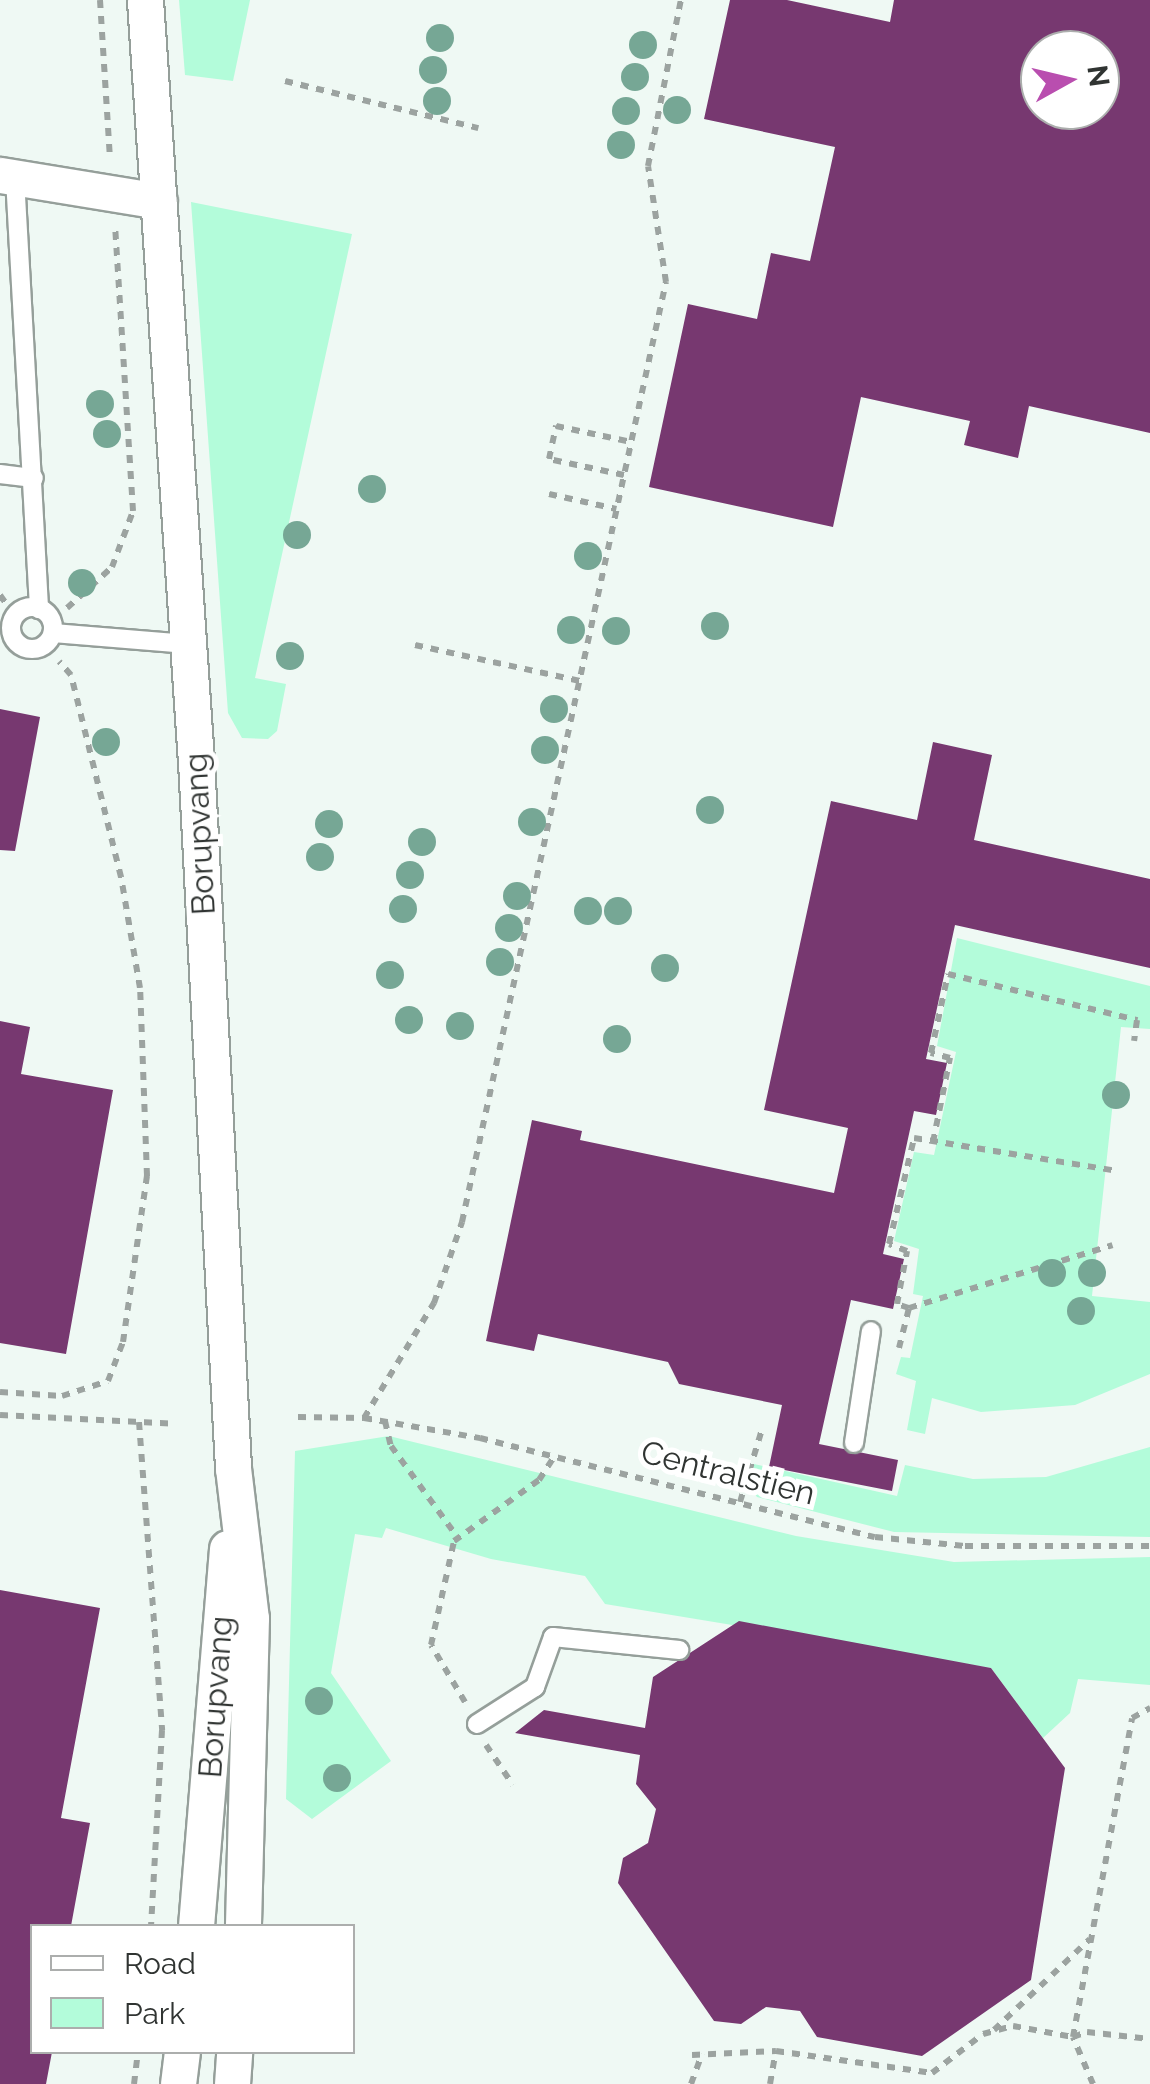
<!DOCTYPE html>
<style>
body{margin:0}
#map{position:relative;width:1150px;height:2084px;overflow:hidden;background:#eff9f4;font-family:Raleway,sans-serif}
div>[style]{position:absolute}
.green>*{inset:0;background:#b3fcda}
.building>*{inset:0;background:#773870}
.path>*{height:6px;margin-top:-3px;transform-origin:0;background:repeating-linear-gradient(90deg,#9ca3a0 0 8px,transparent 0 16px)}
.roads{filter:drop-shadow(2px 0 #959f9a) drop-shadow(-2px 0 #959f9a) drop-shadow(0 2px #959f9a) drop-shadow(0 -2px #959f9a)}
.lane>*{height:18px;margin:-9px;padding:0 9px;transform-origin:9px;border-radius:9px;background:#fff}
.lane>.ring{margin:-9px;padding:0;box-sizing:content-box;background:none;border:18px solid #fff;border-radius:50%}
.street>*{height:35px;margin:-17.5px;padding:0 17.5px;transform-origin:17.5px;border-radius:17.5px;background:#fff}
.trees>*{width:28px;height:28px;margin:-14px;border-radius:50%;background:#76a795}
span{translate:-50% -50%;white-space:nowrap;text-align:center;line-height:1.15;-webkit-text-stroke:10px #fff;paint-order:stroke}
.street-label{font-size:32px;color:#303432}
.legend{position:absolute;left:30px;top:1924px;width:325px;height:130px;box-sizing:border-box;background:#fff;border:2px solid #acaead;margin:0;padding:12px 18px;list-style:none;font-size:30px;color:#303432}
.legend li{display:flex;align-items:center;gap:20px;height:50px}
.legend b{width:50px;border:2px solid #acaead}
.north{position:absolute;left:1020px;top:30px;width:100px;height:100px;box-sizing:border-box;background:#fff;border:2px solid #acaead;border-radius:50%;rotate:82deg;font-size:28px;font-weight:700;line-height:40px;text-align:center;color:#303432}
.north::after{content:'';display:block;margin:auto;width:35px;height:45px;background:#b94eaf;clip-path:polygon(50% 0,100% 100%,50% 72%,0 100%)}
</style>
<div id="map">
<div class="green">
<div style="clip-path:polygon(179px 0,250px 0,233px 81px,185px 75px)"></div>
<div style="clip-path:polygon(191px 202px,352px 234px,255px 678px,286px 684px,277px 731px,268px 739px,242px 738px,228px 713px)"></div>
<div style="clip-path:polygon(957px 938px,1150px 986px,1150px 1029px,1121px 1027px,1092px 1296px,1150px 1302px,1150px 1374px,1075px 1405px,981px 1412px,932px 1398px,925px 1434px,907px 1430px,916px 1381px,896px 1374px,901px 1357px,910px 1358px,923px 1296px,913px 1294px,919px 1249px,894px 1241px,914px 1152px,934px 1155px,956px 1052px,937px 1046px)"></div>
<div style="clip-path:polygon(389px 1436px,796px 1536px,954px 1562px,1150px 1557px,1150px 1685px,1078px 1679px,1070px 1713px,1043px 1738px,991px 1668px,605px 1604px,585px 1576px,491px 1559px,386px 1528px,382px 1538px,355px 1534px,331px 1673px,391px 1761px,312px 1819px,286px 1799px,295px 1451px)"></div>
<div style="clip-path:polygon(1150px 1447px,1150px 1537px,894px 1532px,757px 1497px,751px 1489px,754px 1464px,897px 1496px,905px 1465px,973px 1479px,1046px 1477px)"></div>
</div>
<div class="building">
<div style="clip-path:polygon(evenodd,730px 0,787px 0,890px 22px,894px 0,1150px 0,1150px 433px,1029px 406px,1018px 458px,964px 445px,970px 421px,861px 397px,833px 527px,649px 487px,688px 304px,757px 319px,771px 253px,810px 261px,835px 147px,704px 119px,730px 0,1040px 50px,1100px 50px,1100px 110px,1040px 110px,1040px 50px)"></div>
<div style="clip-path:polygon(0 709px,40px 717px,15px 851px,0 850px)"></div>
<div style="clip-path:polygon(933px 742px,992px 755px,974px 840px,1150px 879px,1150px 968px,955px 925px,926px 1059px,947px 1063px,936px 1115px,914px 1111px,883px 1254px,904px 1259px,893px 1309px,851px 1300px,819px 1444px,898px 1460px,892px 1491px,769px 1467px,782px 1405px,679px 1384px,668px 1362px,538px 1334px,534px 1351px,486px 1341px,532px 1120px,582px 1131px,580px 1140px,834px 1193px,848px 1128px,764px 1110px,831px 801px,917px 820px)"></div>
<div style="clip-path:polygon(0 1021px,30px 1027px,21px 1074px,113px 1090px,66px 1354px,0 1343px)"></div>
<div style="clip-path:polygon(0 1590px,100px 1608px,61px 1818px,90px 1823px,71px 1926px,32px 1926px,32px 2052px,52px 2052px,46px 2084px,0 2084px)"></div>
<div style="clip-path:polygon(739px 1621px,991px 1668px,1065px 1768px,1031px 1980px,922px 2056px,817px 2037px,800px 2011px,766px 2007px,741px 2024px,714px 2021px,618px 1883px,623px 1858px,648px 1843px,656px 1809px,636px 1784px,640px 1755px,515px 1733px,544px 1710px,645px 1728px,653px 1677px)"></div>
</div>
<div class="path">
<div style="left:100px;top:0;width:158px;rotate:86.4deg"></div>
<div style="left:285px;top:81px;width:199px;rotate:13.7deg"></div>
<div style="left:624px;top:475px;width:77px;rotate:-168deg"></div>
<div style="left:549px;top:459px;width:34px;rotate:-78deg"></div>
<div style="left:556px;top:426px;width:77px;rotate:12deg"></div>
<div style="left:549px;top:494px;width:69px;rotate:12.6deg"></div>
<div style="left:0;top:595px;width:19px;rotate:55deg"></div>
<div style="left:67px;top:608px;width:61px;rotate:-42.3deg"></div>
<div style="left:112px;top:567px;width:60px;rotate:-69.4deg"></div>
<div style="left:133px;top:511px;width:286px;rotate:-93.6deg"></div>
<div style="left:415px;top:645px;width:169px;rotate:12.3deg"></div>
<div style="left:933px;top:1142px;width:86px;rotate:-78.6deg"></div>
<div style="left:950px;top:1058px;width:20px;rotate:-165deg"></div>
<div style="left:931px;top:1053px;width:81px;rotate:-77.9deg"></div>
<div style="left:948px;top:974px;width:195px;rotate:13.7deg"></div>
<div style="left:1137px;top:1020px;width:21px;rotate:98deg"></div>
<div style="left:909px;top:1308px;width:213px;rotate:-17.2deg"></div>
<div style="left:899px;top:1348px;width:41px;rotate:-76deg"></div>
<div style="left:909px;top:1308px;width:13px;rotate:-162deg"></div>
<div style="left:897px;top:1304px;width:54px;rotate:-79.3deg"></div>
<div style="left:907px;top:1251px;width:19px;rotate:-159deg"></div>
<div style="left:889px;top:1244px;width:109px;rotate:-76.7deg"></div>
<div style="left:914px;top:1138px;width:207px;rotate:9.2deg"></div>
<div style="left:0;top:1392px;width:62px;rotate:3.7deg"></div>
<div style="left:62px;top:1396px;width:48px;rotate:-18.1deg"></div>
<div style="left:108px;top:1381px;width:42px;rotate:-69deg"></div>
<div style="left:123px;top:1342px;width:168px;rotate:-81.8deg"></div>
<div style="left:147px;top:1176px;width:188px;rotate:-92.1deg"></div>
<div style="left:140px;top:988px;width:113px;rotate:-99.7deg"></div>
<div style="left:121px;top:877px;width:208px;rotate:-103.9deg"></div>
<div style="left:71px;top:675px;width:18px;rotate:-131deg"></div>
<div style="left:0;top:1415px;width:175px;rotate:2.9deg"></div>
<div style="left:298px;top:1417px;width:66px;rotate:0.9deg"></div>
<div style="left:364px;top:1418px;width:118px;rotate:9.8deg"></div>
<div style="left:480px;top:1438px;width:407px;rotate:14.1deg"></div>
<div style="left:875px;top:1537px;width:90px;rotate:5.7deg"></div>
<div style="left:965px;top:1546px;width:185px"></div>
<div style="left:364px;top:1418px;width:135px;rotate:-58.7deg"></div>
<div style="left:434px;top:1303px;width:86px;rotate:-70.9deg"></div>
<div style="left:462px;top:1222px;width:962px;rotate:-77.76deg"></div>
<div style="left:666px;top:282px;width:117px;rotate:-98.8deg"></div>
<div style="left:648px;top:166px;width:169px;rotate:-78.8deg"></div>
<div style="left:385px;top:1421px;width:26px;rotate:77deg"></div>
<div style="left:391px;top:1446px;width:114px;rotate:53.9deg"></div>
<div style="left:139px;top:1422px;width:309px;rotate:85.7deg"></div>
<div style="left:162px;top:1730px;width:196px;rotate:93.2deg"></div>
<div style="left:740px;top:1502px;width:79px;rotate:-73.2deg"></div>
<div style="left:465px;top:1702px;width:66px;rotate:-120.8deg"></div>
<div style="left:431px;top:1645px;width:107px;rotate:-77.5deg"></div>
<div style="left:454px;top:1541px;width:105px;rotate:-35.7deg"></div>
<div style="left:539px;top:1480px;width:30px;rotate:-57deg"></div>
<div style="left:486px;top:1745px;width:48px;rotate:56deg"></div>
<div style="left:994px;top:2030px;width:132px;rotate:-43.5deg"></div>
<div style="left:692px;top:2055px;width:84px;rotate:-2.7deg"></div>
<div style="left:776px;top:2051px;width:158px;rotate:8deg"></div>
<div style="left:932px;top:2073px;width:64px;rotate:-37.4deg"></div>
<div style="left:983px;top:2034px;width:31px;rotate:-15deg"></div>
<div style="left:1013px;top:2026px;width:61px;rotate:10.4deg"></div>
<div style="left:1073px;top:2037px;width:15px;rotate:-20deg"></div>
<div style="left:1087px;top:2032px;width:63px;rotate:6.3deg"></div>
<div style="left:134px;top:2084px;width:32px;rotate:-83deg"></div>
<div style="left:691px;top:2084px;width:32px;rotate:-70deg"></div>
<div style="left:770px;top:2084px;width:34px;rotate:-80deg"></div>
<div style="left:1093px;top:2084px;width:51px;rotate:-113.1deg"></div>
<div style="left:1073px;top:2037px;width:324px;rotate:-79.5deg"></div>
<div style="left:1132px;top:1718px;width:21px;rotate:-29deg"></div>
</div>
<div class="roads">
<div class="lane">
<div style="left:15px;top:178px;width:432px;rotate:86.8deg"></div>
<div style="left:0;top:474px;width:34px;rotate:7deg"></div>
<div class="ring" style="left:11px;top:607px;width:24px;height:24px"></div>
<div style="left:53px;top:633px;width:135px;rotate:4.7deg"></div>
<div style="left:854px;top:1443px;width:113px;rotate:-81.4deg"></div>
<div style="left:477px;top:1724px;width:69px;rotate:-32.5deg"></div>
<div style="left:535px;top:1687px;width:53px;rotate:-70.2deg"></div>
<div style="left:553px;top:1637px;width:127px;rotate:5.9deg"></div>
</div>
<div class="street">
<div style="left:145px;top:0;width:763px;rotate:86.17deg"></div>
<div style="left:196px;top:761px;width:708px;rotate:87deg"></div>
<div style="left:233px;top:1468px;width:151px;rotate:83.2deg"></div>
<div style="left:251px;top:1618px;width:308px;rotate:91.5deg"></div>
<div style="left:0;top:175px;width:161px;rotate:9.3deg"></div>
<div style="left:196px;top:1926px;width:379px;rotate:-85.3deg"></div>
<div style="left:178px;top:2084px;width:32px;rotate:-83deg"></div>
<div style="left:232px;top:2084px;width:32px;rotate:-86deg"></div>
</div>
</div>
<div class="trees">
<div style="left:440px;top:38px"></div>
<div style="left:643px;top:45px"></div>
<div style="left:433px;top:70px"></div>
<div style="left:635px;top:77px"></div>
<div style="left:437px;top:101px"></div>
<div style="left:677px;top:110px"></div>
<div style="left:626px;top:111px"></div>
<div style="left:621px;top:145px"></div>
<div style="left:100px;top:404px"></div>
<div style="left:107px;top:434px"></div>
<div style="left:372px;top:489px"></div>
<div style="left:297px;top:535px"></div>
<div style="left:588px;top:556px"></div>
<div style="left:82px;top:583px"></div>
<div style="left:715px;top:626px"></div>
<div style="left:571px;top:630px"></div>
<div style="left:616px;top:631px"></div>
<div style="left:290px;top:656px"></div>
<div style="left:554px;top:709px"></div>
<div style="left:106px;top:742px"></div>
<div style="left:545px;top:750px"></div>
<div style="left:710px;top:810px"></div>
<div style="left:532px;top:822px"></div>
<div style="left:329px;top:824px"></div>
<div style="left:422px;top:842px"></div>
<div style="left:320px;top:857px"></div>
<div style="left:410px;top:875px"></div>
<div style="left:517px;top:896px"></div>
<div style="left:403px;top:909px"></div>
<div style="left:588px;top:911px"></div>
<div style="left:618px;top:911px"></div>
<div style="left:509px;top:928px"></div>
<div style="left:500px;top:962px"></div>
<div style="left:665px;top:968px"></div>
<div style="left:390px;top:975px"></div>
<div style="left:409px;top:1020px"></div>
<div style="left:460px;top:1026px"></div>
<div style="left:617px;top:1039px"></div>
<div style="left:1116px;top:1095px"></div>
<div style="left:1052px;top:1273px"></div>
<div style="left:1092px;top:1273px"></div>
<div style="left:1081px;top:1311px"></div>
<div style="left:319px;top:1701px"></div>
<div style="left:337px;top:1778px"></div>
</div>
<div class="street-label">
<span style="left:200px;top:834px;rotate:-93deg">Borupvang</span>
<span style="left:728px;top:1473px;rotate:14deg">Centralstien</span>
<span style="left:216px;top:1697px;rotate:-86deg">Borupvang</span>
</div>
<ul class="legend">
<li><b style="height:12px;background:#fff"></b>Road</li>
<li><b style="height:28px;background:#b3fcda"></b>Park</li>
</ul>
<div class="north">N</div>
</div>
